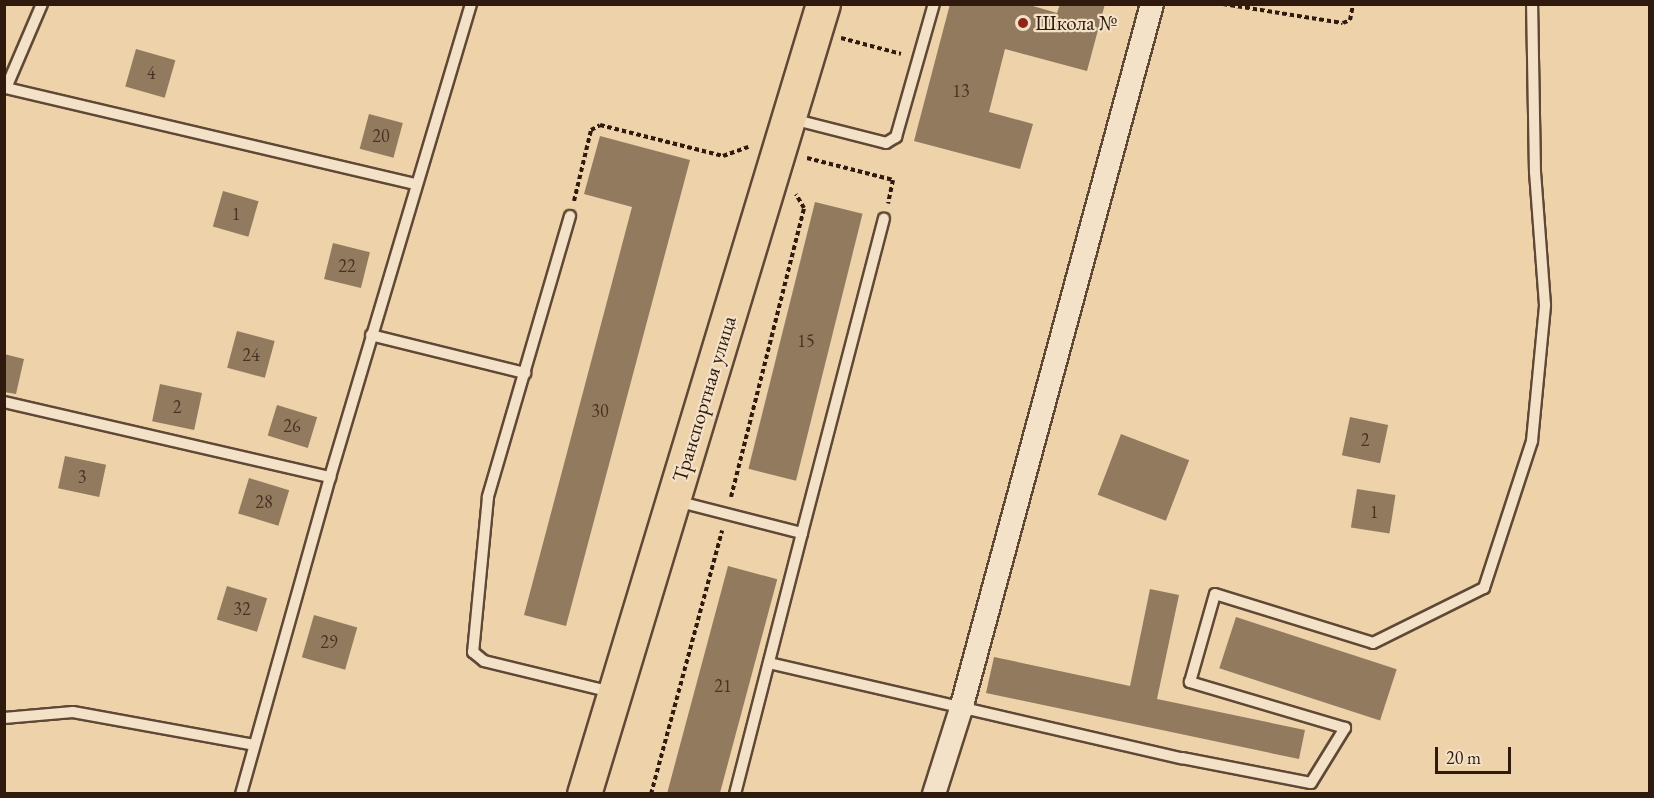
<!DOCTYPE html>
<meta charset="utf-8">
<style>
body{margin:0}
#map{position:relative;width:1654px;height:798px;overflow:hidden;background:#edd2aa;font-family:"EB Garamond",serif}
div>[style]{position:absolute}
.building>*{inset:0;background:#927a5f;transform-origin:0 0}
.path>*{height:4px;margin-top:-2px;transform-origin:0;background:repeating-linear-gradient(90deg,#301a0e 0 4.5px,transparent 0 7.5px)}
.roads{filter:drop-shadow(2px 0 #5f4835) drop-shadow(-2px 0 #5f4835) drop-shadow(0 2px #5f4835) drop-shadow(0 -2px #5f4835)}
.service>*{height:10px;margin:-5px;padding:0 5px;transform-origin:5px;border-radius:5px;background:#f3e2c8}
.minor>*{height:22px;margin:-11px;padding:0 11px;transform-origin:11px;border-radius:11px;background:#f3e2c8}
.primary>*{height:33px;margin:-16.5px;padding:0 16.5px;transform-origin:16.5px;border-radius:16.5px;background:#edd2aa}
.dots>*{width:16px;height:16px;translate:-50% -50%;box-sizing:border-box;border:3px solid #f3e2c8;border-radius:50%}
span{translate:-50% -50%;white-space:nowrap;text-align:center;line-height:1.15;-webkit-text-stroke:4.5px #f3e2c8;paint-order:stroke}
.number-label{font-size:18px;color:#483222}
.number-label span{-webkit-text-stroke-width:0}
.poi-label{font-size:21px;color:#301a0e}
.left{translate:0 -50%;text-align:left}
.street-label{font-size:21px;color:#301a0e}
.frame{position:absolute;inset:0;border:6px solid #301a0e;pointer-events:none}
.scale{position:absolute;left:1435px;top:747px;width:76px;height:27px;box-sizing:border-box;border:3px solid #301a0e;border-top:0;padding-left:8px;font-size:18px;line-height:21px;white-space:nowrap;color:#301a0e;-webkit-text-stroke:4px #f3e2c8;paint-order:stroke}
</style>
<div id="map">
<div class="building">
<div style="clip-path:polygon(950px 4px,1026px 4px,1057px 13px,1060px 4px,1105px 4px,1087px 71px,1005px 49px,989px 112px,1033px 124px,1020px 169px,914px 141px)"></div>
<div style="left:136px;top:49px;width:41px;height:39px;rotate:16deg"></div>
<div style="left:369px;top:114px;width:35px;height:36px;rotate:15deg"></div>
<div style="clip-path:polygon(600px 136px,690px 160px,566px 626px,524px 615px,632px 207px,584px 194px)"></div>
<div style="left:223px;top:191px;width:37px;height:37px;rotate:16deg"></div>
<div style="left:815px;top:202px;width:49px;height:275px;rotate:14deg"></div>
<div style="left:333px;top:243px;width:38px;height:37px;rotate:14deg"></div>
<div style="left:237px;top:331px;width:39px;height:38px;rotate:15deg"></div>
<div style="clip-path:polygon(4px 354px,24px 359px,16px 394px,4px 392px)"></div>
<div style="left:160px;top:384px;width:43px;height:38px;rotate:12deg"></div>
<div style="left:277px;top:405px;width:42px;height:32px;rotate:17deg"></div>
<div style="left:1350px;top:417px;width:39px;height:39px;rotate:12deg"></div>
<div style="left:1121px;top:434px;width:73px;height:65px;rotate:21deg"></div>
<div style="left:65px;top:456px;width:42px;height:33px;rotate:12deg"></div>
<div style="left:249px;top:478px;width:42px;height:37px;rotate:17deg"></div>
<div style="left:1357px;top:489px;width:39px;height:39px;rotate:9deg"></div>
<div style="left:728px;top:566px;width:51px;height:236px;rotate:15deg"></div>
<div style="left:227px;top:586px;width:42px;height:35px;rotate:17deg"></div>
<div style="clip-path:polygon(1150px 589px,1179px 595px,1157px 699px,1305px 730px,1299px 759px,986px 693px,994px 657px,1130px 686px)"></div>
<div style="left:314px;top:615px;width:45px;height:44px;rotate:16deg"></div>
<div style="left:1236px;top:617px;width:169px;height:54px;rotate:18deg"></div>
</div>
<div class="path">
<div style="left:1223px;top:4px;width:121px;rotate:9deg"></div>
<div style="left:1343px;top:23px;width:8px;rotate:-23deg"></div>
<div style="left:1350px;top:20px;width:16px;rotate:-79deg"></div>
<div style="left:841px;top:38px;width:62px;rotate:14.9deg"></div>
<div style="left:807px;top:158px;width:89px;rotate:14.3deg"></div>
<div style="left:893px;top:180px;width:24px;rotate:102deg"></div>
<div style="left:574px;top:201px;width:73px;rotate:-76.5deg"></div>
<div style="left:591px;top:130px;width:10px;rotate:-29deg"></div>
<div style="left:600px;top:125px;width:127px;rotate:14.1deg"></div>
<div style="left:723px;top:156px;width:27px;rotate:-20deg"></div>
<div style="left:731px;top:497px;width:298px;rotate:-75.8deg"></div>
<div style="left:804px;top:208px;width:16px;rotate:-120deg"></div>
<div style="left:651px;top:794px;width:273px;rotate:-74.9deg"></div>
</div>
<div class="roads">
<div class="service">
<div style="left:42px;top:4px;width:91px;rotate:113.2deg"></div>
<div style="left:6px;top:88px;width:421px;rotate:13.2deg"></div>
<div style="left:792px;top:119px;width:97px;rotate:14.3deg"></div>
<div style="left:886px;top:143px;width:12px;rotate:-31deg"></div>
<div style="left:896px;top:137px;width:138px;rotate:-74.1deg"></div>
<div style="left:570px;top:216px;width:293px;rotate:106.3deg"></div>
<div style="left:488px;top:497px;width:156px;rotate:95.5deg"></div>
<div style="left:473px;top:652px;width:14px;rotate:39deg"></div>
<div style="left:484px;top:661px;width:131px;rotate:13.7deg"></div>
<div style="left:371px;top:335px;width:159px;rotate:13.9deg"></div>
<div style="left:4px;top:402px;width:335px;rotate:13deg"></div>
<div style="left:676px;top:501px;width:130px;rotate:14.3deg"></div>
<div style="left:802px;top:533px;width:325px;rotate:-75.4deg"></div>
<div style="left:769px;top:663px;width:424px;rotate:13deg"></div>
<div style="left:1182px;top:758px;width:131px;rotate:11deg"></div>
<div style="left:1311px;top:783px;width:65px;rotate:-58.3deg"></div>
<div style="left:1345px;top:728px;width:162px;rotate:-163.5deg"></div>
<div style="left:1190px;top:682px;width:91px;rotate:-74.1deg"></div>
<div style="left:1215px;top:594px;width:165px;rotate:17.2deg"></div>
<div style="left:1373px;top:643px;width:124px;rotate:-26.4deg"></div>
<div style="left:1484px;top:588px;width:155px;rotate:-71.9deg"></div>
<div style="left:1532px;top:441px;width:137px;rotate:-84.5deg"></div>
<div style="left:1545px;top:305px;width:133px;rotate:-94.3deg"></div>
<div style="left:1535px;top:172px;width:168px;rotate:-91deg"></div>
<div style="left:4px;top:718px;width:69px;rotate:-5deg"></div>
<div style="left:73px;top:712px;width:184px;rotate:10.3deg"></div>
<div style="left:241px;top:794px;width:329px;rotate:-74.3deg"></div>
<div style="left:330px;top:477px;width:494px;rotate:-73.4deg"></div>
<div style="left:735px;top:794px;width:269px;rotate:-75.6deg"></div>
</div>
<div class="minor">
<div style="left:934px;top:794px;width:89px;rotate:-72.4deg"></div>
<div style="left:961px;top:709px;width:730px;rotate:-74.84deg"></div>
</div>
<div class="primary">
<div style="left:584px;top:794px;width:825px;rotate:-73.17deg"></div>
</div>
</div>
<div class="dots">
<div style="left:1023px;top:23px;background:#8f2418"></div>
</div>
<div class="number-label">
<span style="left:151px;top:73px">4</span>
<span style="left:961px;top:91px">13</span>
<span style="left:381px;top:136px">20</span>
<span style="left:236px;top:214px">1</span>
<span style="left:347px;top:266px">22</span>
<span style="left:806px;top:341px">15</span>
<span style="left:251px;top:355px">24</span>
<span style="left:177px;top:407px">2</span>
<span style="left:600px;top:411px">30</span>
<span style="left:292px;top:426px">26</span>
<span style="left:1365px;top:440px">2</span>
<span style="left:82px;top:477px">3</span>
<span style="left:264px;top:502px">28</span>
<span style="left:1374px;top:512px">1</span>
<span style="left:242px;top:609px">32</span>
<span style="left:329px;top:642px">29</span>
<span style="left:723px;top:686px">21</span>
</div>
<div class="poi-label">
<span class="left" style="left:1035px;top:23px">Школа №</span>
</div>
<div class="street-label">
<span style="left:704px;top:399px;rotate:-73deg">Транспортная улица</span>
</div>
<div class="frame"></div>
<div class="scale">20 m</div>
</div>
